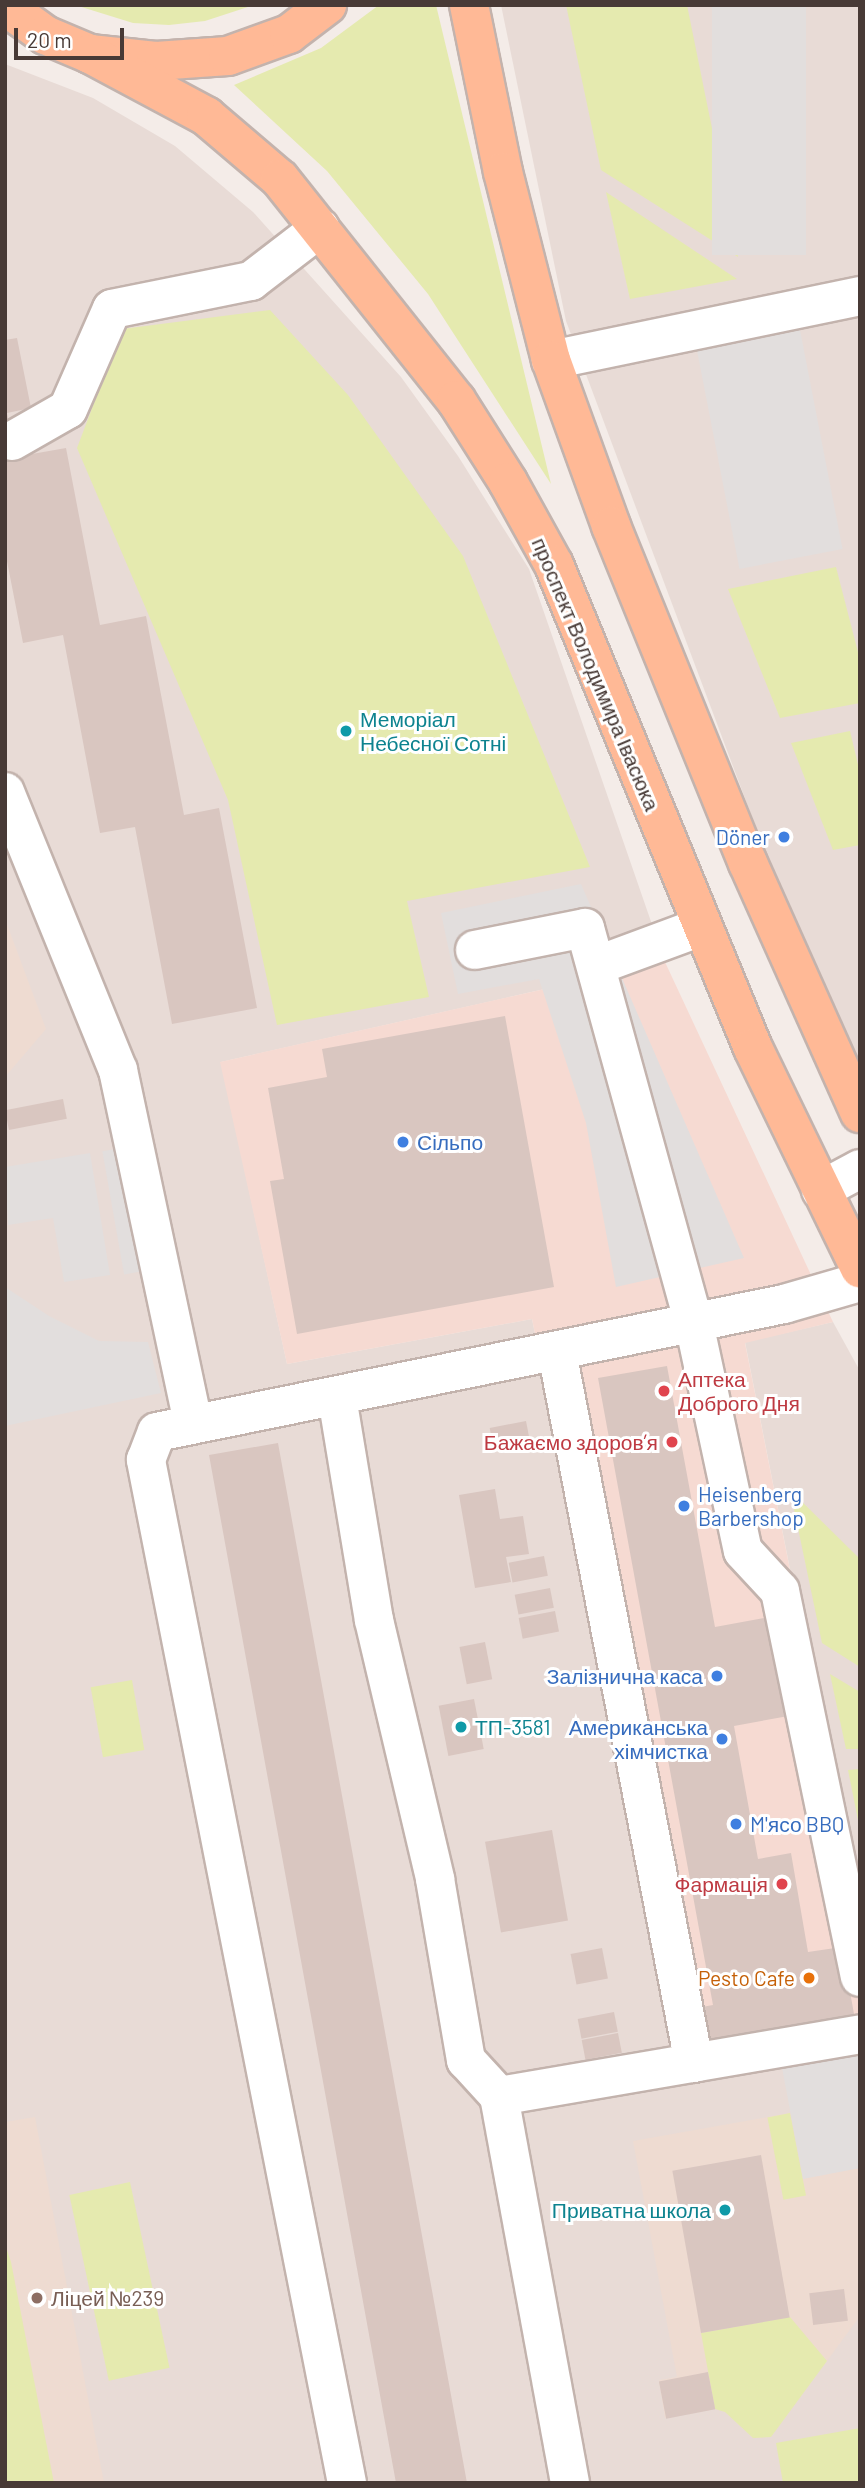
<!DOCTYPE html>
<meta charset="utf-8">
<style>
body{margin:0}
#map{position:relative;width:865px;height:2488px;overflow:hidden;background:#f4ece8;font-family:Barlow,sans-serif}
div>[style]{position:absolute}
.residential>*{inset:0;background:#e8dbd6}
.commercial>*{inset:0;background:#f6dad2}
.education>*{inset:0;background:#eedbd1}
.green>*{inset:0;background:#e5eaaf;transform-origin:0 0}
.parking>*{inset:0;background:#e2dedd;transform-origin:0 0}
.building>*{inset:0;background:#d9c6c0;transform-origin:0 0}
.roads{filter:drop-shadow(2px 0 #c3b3ad) drop-shadow(-2px 0 #c3b3ad) drop-shadow(0 2px #c3b3ad) drop-shadow(0 -2px #c3b3ad)}
.minor>*{height:38px;margin:-19px;padding:0 19px;transform-origin:19px;border-radius:19px;background:#fff}
.major>*{height:38px;margin:-19px;padding:0 19px;transform-origin:19px;border-radius:19px;background:#ffb996}
.dots>*{width:19px;height:19px;translate:-50% -50%;box-sizing:border-box;border:4px solid #fff;border-radius:50%}
span{translate:-50% -50%;white-space:nowrap;text-align:center;line-height:1.15;-webkit-text-stroke:6px #fff;paint-order:stroke}
.street-label{font-size:21px;color:#483a36}
.culture-label{font-size:21px;color:#0d838f}
.left{translate:0 -50%;text-align:left}
.right{translate:-100% -50%;text-align:right}
.shop-label{font-size:21px;color:#366cbe}
.health-label{font-size:21px;color:#be3a42}
.food-label{font-size:21px;color:#c56008}
.education-label{font-size:21px;color:#785e54}
.frame{position:absolute;inset:0;border:7px solid #483a36;pointer-events:none}
.scale{position:absolute;left:14px;top:28px;width:110px;height:32px;box-sizing:border-box;border:4px solid #483a36;border-top:0;padding-left:9px;font-size:21px;line-height:24px;white-space:nowrap;color:#483a36;-webkit-text-stroke:5px #fff;paint-order:stroke}
</style>
<div id="map">
<div class="residential">
<div style="clip-path:polygon(501px 5px,860px 5px,860px 1075px,824px 1009px,566px 321px)"></div>
<div style="clip-path:polygon(5px 64px,93px 98px,175px 146px,253px 212px,401px 377px,458px 456px,529px 569px,665px 962px,221px 1062px,287px 1364px,532px 1319px,686px 2072px,860px 2038px,860px 2483px,5px 2483px)"></div>
<div style="clip-path:polygon(833px 1322px,860px 1371px,860px 1923px,745px 1342px)"></div>
</div>
<div class="commercial">
<div style="clip-path:polygon(665px 962px,833px 1322px,745px 1343px,860px 1923px,860px 2038px,686px 2072px,532px 1319px,287px 1364px,220px 1062px)"></div>
</div>
<div class="education">
<div style="clip-path:polygon(5px 919px,46px 1029px,5px 1077px)"></div>
<div style="clip-path:polygon(790px 2113px,803px 2178px,860px 2168px,860px 2316px,771px 2437px,753px 2438px,725px 2412px,715px 2409px,665px 2418px,659px 2380px,677px 2377px,633px 2141px)"></div>
<div style="clip-path:polygon(35px 2117px,104px 2483px,5px 2483px,5px 2122px)"></div>
</div>
<div class="green">
<div style="clip-path:polygon(75px 5px,254px 5px,205px 21px,169px 25px,133px 23px)"></div>
<div style="clip-path:polygon(379px 5px,436px 5px,551px 484px,428px 294px,327px 171px,234px 85px,321px 48px)"></div>
<div style="clip-path:polygon(566px 5px,687px 5px,738px 257px,601px 170px)"></div>
<div style="clip-path:polygon(606px 192px,737px 279px,630px 299px)"></div>
<div style="clip-path:polygon(270px 310px,348px 395px,463px 556px,590px 867px,407px 901px,429px 997px,277px 1025px,228px 800px,77px 448px,122px 329px)"></div>
<div style="clip-path:polygon(836px 567px,860px 660px,860px 703px,780px 718px,728px 589px)"></div>
<div style="clip-path:polygon(850px 731px,860px 773px,860px 845px,833px 850px,791px 743px)"></div>
<div style="clip-path:polygon(790px 1490px,860px 1559px,860px 1667px,822px 1643px)"></div>
<div style="clip-path:polygon(830px 1674px,860px 1692px,860px 1749px,846px 1749px)"></div>
<div style="left:132px;top:1680px;width:71px;height:42px;rotate:80deg"></div>
<div style="clip-path:polygon(860px 1769px,860px 1830px,848px 1770px)"></div>
<div style="left:790px;top:2113px;width:84px;height:23px;rotate:79deg"></div>
<div style="left:130px;top:2182px;width:190px;height:62px;rotate:78deg"></div>
<div style="clip-path:polygon(5px 2244px,11px 2262px,54px 2483px,5px 2483px)"></div>
<div style="clip-path:polygon(790px 2317px,827px 2361px,771px 2437px,753px 2438px,725px 2412px,715px 2409px,701px 2333px)"></div>
<div style="clip-path:polygon(860px 2428px,860px 2483px,783px 2483px,776px 2443px)"></div>
</div>
<div class="parking">
<div style="left:712px;top:5px;width:94px;height:250px"></div>
<div style="left:800px;top:330px;width:223px;height:105px;rotate:79deg"></div>
<div style="clip-path:polygon(581px 884px,744px 1258px,616px 1287px,586px 1123px,539px 979px,458px 994px,441px 913px)"></div>
<div style="left:127px;top:1147px;width:125px;height:25px;rotate:80deg"></div>
<div style="clip-path:polygon(90px 1153px,110px 1275px,64px 1282px,53px 1218px,8px 1225px,5px 1167px)"></div>
<div style="clip-path:polygon(5px 1287px,49px 1316px,99px 1341px,148px 1342px,161px 1393px,5px 1426px)"></div>
<div style="clip-path:polygon(860px 2043px,860px 2168px,803px 2179px,780px 2057px)"></div>
</div>
<div class="building">
<div style="clip-path:polygon(17px 338px,31px 408px,7px 413px,15px 457px,66px 448px,100px 625px,146px 616px,184px 815px,219px 808px,257px 1008px,172px 1024px,135px 827px,100px 833px,63px 635px,23px 643px,5px 551px,5px 340px)"></div>
<div style="clip-path:polygon(505px 1016px,554px 1287px,297px 1334px,270px 1181px,284px 1179px,268px 1088px,327px 1077px,322px 1049px)"></div>
<div style="left:63px;top:1099px;width:20px;height:59px;rotate:79deg"></div>
<div style="clip-path:polygon(667px 1366px,715px 1627px,775px 1616px,794px 1715px,734px 1726px,758px 1859px,791px 1853px,808px 1952px,842px 1947px,854px 2014px,709px 2041px,702px 2007px,713px 2005px,598px 1378px)"></div>
<div style="left:526px;top:1421px;width:20px;height:37px;rotate:79deg"></div>
<div style="clip-path:polygon(278px 1443px,297px 1548px,467px 2483px,396px 2483px,209px 1455px)"></div>
<div style="clip-path:polygon(495px 1489px,500px 1519px,523px 1516px,529px 1554px,506px 1557px,511px 1582px,475px 1588px,459px 1495px)"></div>
<div style="left:544px;top:1556px;width:20px;height:36px;rotate:79deg"></div>
<div style="left:550px;top:1588px;width:20px;height:36px;rotate:79deg"></div>
<div style="left:555px;top:1611px;width:21px;height:37px;rotate:79deg"></div>
<div style="left:485px;top:1642px;width:38px;height:26px;rotate:79deg"></div>
<div style="left:474px;top:1699px;width:51px;height:36px;rotate:79deg"></div>
<div style="left:552px;top:1830px;width:92px;height:68px;rotate:80deg"></div>
<div style="left:602px;top:1948px;width:31px;height:32px;rotate:79deg"></div>
<div style="left:614px;top:2012px;width:20px;height:37px;rotate:79deg"></div>
<div style="left:618px;top:2033px;width:20px;height:37px;rotate:79deg"></div>
<div style="left:761px;top:2155px;width:165px;height:90px;rotate:80deg"></div>
<div style="left:844px;top:2289px;width:32px;height:35px;rotate:83deg"></div>
<div style="left:708px;top:2372px;width:38px;height:50px;rotate:79deg"></div>
</div>
<div class="roads">
<div class="minor">
<div style="left:551px;top:360px;width:316px;rotate:-11.7deg"></div>
<div style="left:12px;top:441px;width:64px;rotate:-29.7deg"></div>
<div style="left:68px;top:409px;width:109px;rotate:-66.3deg"></div>
<div style="left:112px;top:309px;width:142px;rotate:-11.4deg"></div>
<div style="left:251px;top:281px;width:87px;rotate:-37.5deg"></div>
<div style="left:5px;top:792px;width:300px;rotate:67.9deg"></div>
<div style="left:118px;top:1070px;width:362px;rotate:78deg"></div>
<div style="left:475px;top:950px;width:112px;rotate:-11.3deg"></div>
<div style="left:585px;top:928px;width:410px;rotate:74.6deg"></div>
<div style="left:694px;top:1323px;width:233px;rotate:77.9deg"></div>
<div style="left:743px;top:1551px;width:54px;rotate:47.2deg"></div>
<div style="left:780px;top:1591px;width:394px;rotate:78.3deg"></div>
<div style="left:598px;top:965px;width:110px;rotate:-20.3deg"></div>
<div style="left:821px;top:1190px;width:44px;rotate:-28.3deg"></div>
<div style="left:557px;top:1352px;width:724px;rotate:79.09deg"></div>
<div style="left:337px;top:1397px;width:226px;rotate:80.6deg"></div>
<div style="left:374px;top:1620px;width:266px;rotate:76.7deg"></div>
<div style="left:435px;top:1879px;width:184px;rotate:80.3deg"></div>
<div style="left:466px;top:2060px;width:49px;rotate:47.5deg"></div>
<div style="left:499px;top:2096px;width:393px;rotate:79.6deg"></div>
<div style="left:499px;top:2096px;width:366px;rotate:-9.7deg"></div>
<div style="left:347px;top:2483px;width:1043px;rotate:-101.12deg"></div>
<div style="left:146px;top:1460px;width:30px;rotate:-69deg"></div>
<div style="left:157px;top:1432px;width:640px;rotate:-11.54deg"></div>
<div style="left:784px;top:1304px;width:79px;rotate:-16.1deg"></div>
</div>
<div class="major">
<div style="left:469px;top:5px;width:170px;rotate:78.5deg"></div>
<div style="left:503px;top:172px;width:194px;rotate:75.7deg"></div>
<div style="left:551px;top:360px;width:177px;rotate:70.1deg"></div>
<div style="left:611px;top:526px;width:364px;rotate:67.9deg"></div>
<div style="left:748px;top:863px;width:274px;rotate:65.9deg"></div>
<div style="left:5px;top:6px;width:49px;rotate:35.9deg"></div>
<div style="left:45px;top:35px;width:49px;rotate:22.9deg"></div>
<div style="left:90px;top:54px;width:66px;rotate:6.1deg"></div>
<div style="left:156px;top:61px;width:72px;rotate:-4deg"></div>
<div style="left:228px;top:56px;width:65px;rotate:-19.8deg"></div>
<div style="left:289px;top:34px;width:48px;rotate:-37.3deg"></div>
<div style="left:90px;top:54px;width:132px;rotate:28.1deg"></div>
<div style="left:206px;top:116px;width:97px;rotate:40.4deg"></div>
<div style="left:280px;top:179px;width:283px;rotate:51.5deg"></div>
<div style="left:456px;top:400px;width:97px;rotate:57.6deg"></div>
<div style="left:508px;top:482px;width:95px;rotate:61deg"></div>
<div style="left:554px;top:565px;width:522px;rotate:67.61deg"></div>
<div style="left:753px;top:1048px;width:245px;rotate:64.1deg"></div>
</div>
</div>
<div class="dots">
<div style="left:346px;top:731px;background:#0f9aa8"></div>
<div style="left:784px;top:837px;background:#3f7fe0"></div>
<div style="left:403px;top:1142px;background:#3f7fe0"></div>
<div style="left:664px;top:1391px;background:#e0444e"></div>
<div style="left:672px;top:1442px;background:#e0444e"></div>
<div style="left:684px;top:1506px;background:#3f7fe0"></div>
<div style="left:717px;top:1676px;background:#3f7fe0"></div>
<div style="left:461px;top:1727px;background:#0f9aa8"></div>
<div style="left:722px;top:1739px;background:#3f7fe0"></div>
<div style="left:736px;top:1824px;background:#3f7fe0"></div>
<div style="left:782px;top:1884px;background:#e0444e"></div>
<div style="left:809px;top:1978px;background:#e8710a"></div>
<div style="left:725px;top:2210px;background:#0f9aa8"></div>
<div style="left:37px;top:2298px;background:#8d6e63"></div>
</div>
<div class="street-label">
<span style="left:596px;top:674px;rotate:67deg">проспект Володимира Івасюка</span>
</div>
<div class="culture-label">
<span class="left" style="left:360px;top:731px">Меморіал<br>Небесної Сотні</span>
<span class="left" style="left:475px;top:1727px">ТП-3581</span>
<span class="right" style="left:711px;top:2210px">Приватна школа</span>
</div>
<div class="shop-label">
<span class="right" style="left:770px;top:837px">Döner</span>
<span class="left" style="left:417px;top:1142px">Сільпо</span>
<span class="left" style="left:698px;top:1506px">Heisenberg<br>Barbershop</span>
<span class="right" style="left:703px;top:1676px">Залізнична каса</span>
<span class="right" style="left:708px;top:1739px">Американська<br>хімчистка</span>
<span class="left" style="left:750px;top:1824px">M'ясо BBQ</span>
</div>
<div class="health-label">
<span class="left" style="left:678px;top:1391px">Аптека<br>Доброго Дня</span>
<span class="right" style="left:658px;top:1442px">Бажаємо здоровʼя</span>
<span class="right" style="left:768px;top:1884px">Фармація</span>
</div>
<div class="food-label">
<span class="right" style="left:795px;top:1978px">Pesto Cafe</span>
</div>
<div class="education-label">
<span class="left" style="left:51px;top:2298px">Ліцей №239</span>
</div>
<div class="frame"></div>
<div class="scale">20 m</div>
</div>
